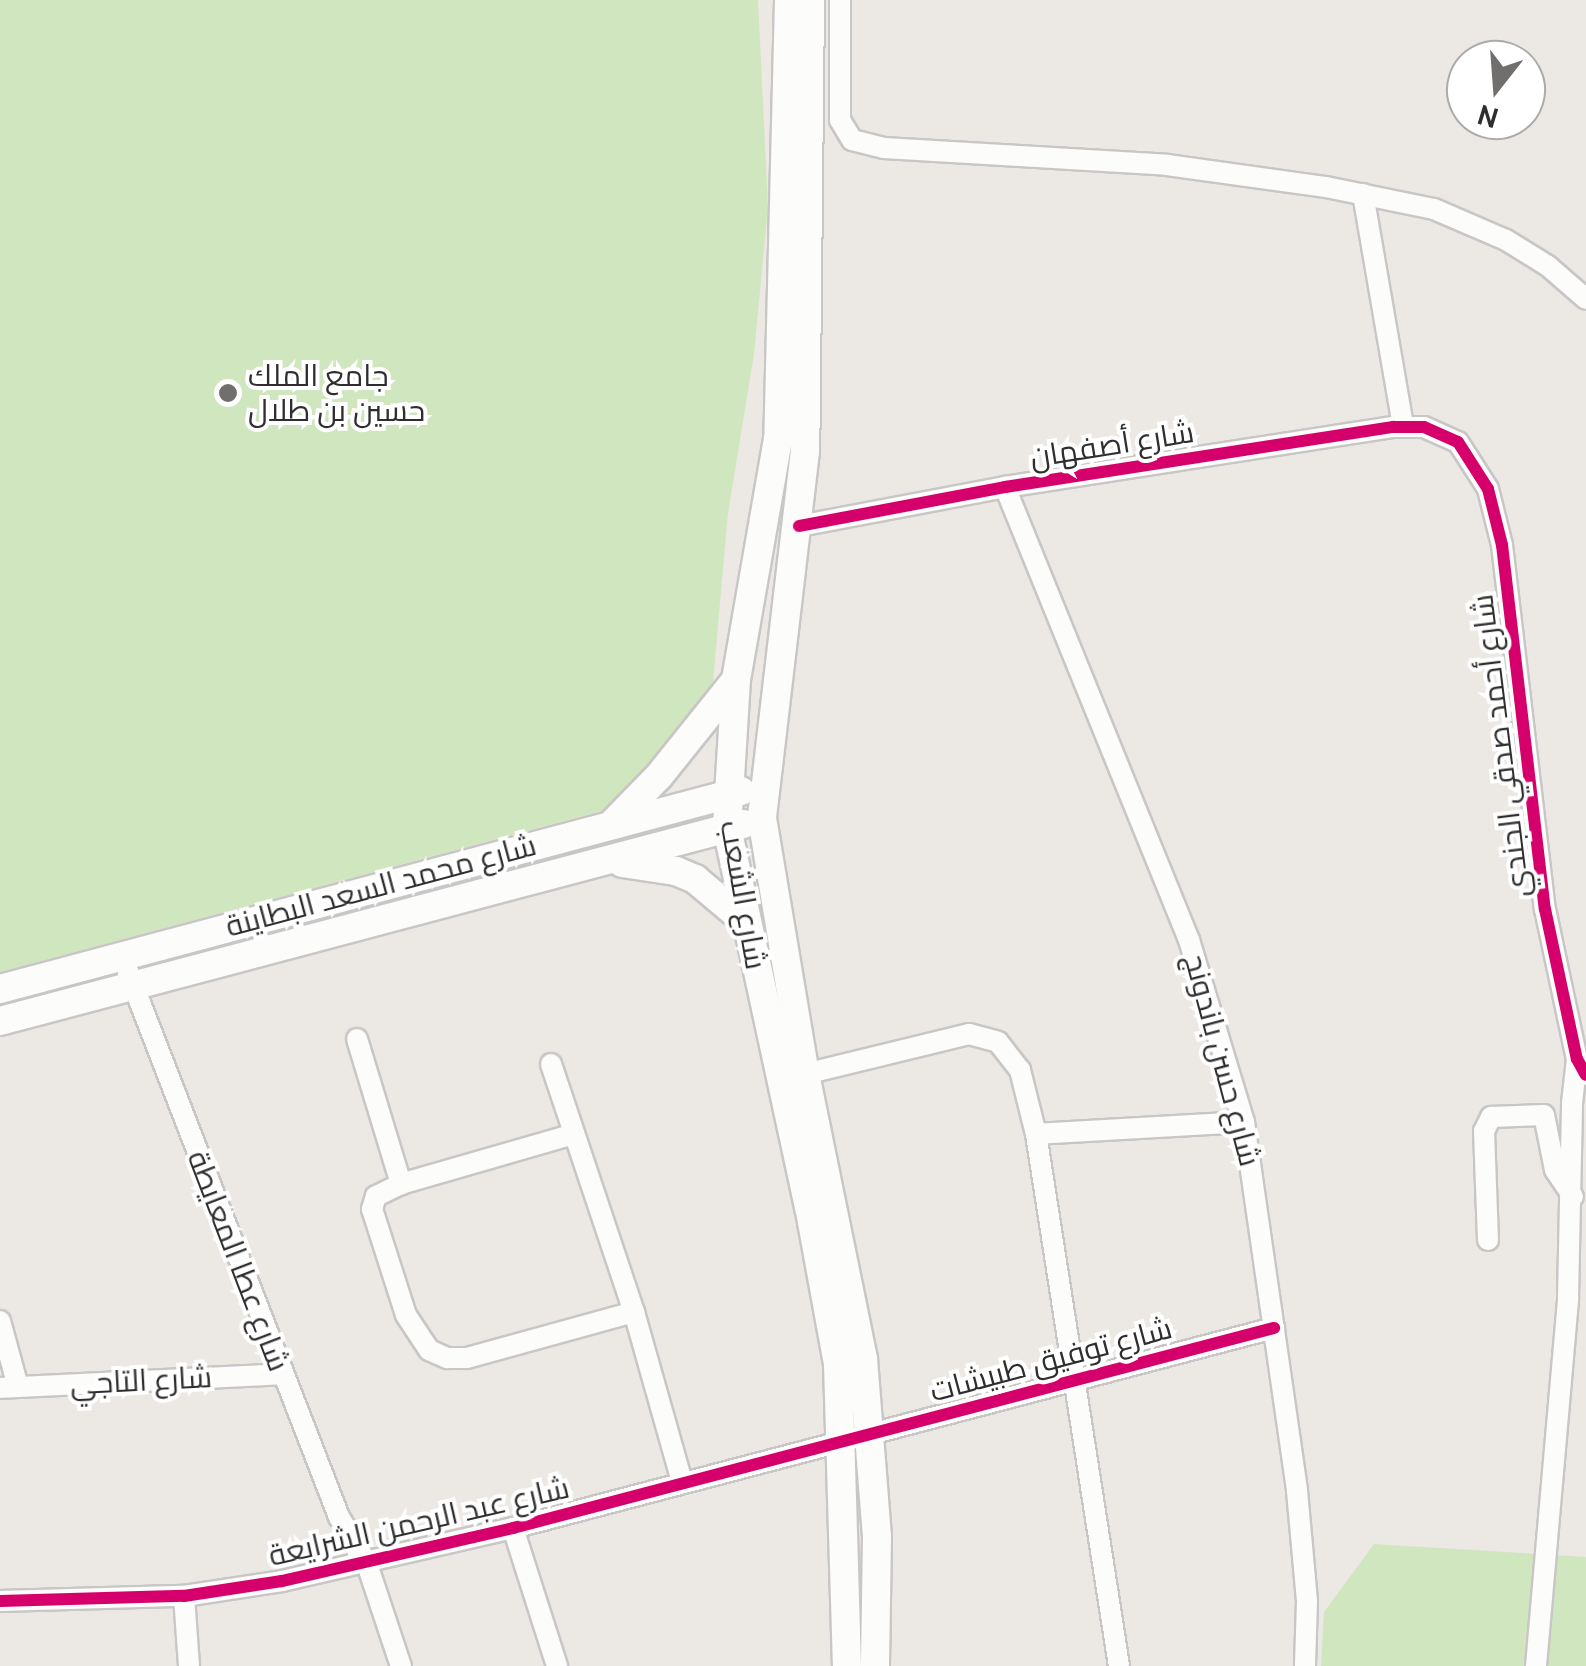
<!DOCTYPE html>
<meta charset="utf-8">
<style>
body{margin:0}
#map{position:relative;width:1586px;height:1666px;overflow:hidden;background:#ece8e4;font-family:Cabin,Cairo,sans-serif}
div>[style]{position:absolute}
.green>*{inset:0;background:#d0e6be}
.roads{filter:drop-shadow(2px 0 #c8c6c7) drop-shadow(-2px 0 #c8c6c7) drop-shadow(0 2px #c8c6c7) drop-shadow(0 -2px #c8c6c7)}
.street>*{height:20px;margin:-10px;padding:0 10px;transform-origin:10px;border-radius:10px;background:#fcfcfb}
.secondary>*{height:28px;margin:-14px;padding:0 14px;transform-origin:14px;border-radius:14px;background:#fcfcfb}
.cycleway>*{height:12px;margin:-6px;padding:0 6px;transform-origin:6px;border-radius:6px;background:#d6006c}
.dots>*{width:28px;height:28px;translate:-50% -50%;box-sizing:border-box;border:5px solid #fff;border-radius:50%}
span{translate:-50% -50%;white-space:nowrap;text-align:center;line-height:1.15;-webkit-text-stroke:8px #fff;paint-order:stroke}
.poi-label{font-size:30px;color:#2e2e2e}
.left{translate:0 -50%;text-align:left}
.street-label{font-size:30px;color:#2e2e2e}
.north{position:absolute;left:1446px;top:40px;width:100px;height:100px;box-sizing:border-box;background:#fff;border:2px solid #ababab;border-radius:50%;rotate:197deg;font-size:28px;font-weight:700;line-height:40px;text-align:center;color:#2e2e2e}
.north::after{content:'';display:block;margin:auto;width:35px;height:45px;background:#706f6e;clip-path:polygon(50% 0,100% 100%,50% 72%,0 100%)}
</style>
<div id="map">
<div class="green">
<div style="clip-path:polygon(0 0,758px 0,768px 207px,754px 354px,728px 513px,712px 693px,668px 754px,612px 808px,0 972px)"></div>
<div style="clip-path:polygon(1374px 1544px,1586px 1557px,1586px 1666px,1321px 1666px,1324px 1612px)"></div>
</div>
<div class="roads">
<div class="street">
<div style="left:840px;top:0;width:120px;rotate:90deg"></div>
<div style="left:840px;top:120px;width:23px;rotate:59deg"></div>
<div style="left:852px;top:140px;width:33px;rotate:14deg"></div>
<div style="left:884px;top:148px;width:284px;rotate:3.4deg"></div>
<div style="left:1167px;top:165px;width:161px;rotate:7.9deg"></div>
<div style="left:1326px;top:187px;width:110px;rotate:11.5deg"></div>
<div style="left:1434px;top:209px;width:78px;rotate:23.3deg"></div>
<div style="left:1506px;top:240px;width:49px;rotate:31.8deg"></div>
<div style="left:1548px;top:266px;width:50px;rotate:41deg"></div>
<div style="left:1363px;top:194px;width:235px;rotate:80.2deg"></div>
<div style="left:1005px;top:487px;width:489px;rotate:67.9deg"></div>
<div style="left:1189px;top:940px;width:190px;rotate:73.2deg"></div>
<div style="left:1244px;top:1122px;width:373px;rotate:81.8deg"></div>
<div style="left:1297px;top:1491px;width:110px;rotate:84.8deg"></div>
<div style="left:1307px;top:1601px;width:65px;rotate:91.8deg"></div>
<div style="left:799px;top:526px;width:210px;rotate:-10.7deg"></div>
<div style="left:1005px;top:487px;width:393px;rotate:-8.8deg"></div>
<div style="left:1393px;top:427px;width:31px"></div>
<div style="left:1424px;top:427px;width:37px;rotate:24deg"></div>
<div style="left:1458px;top:442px;width:56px;rotate:57.4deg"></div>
<div style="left:1488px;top:489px;width:58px;rotate:76deg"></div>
<div style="left:1502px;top:545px;width:367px;rotate:83.3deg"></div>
<div style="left:1545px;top:909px;width:153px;rotate:78deg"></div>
<div style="left:1577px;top:1059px;width:18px;rotate:61deg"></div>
<div style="left:122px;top:956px;width:602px;rotate:68.85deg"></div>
<div style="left:339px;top:1517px;width:52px;rotate:58.5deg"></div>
<div style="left:366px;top:1561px;width:111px;rotate:71.6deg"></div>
<div style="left:357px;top:1039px;width:152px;rotate:73.1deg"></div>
<div style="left:551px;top:1064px;width:262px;rotate:71.5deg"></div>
<div style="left:634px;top:1312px;width:177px;rotate:74.2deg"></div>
<div style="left:805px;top:1074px;width:169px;rotate:-13.7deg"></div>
<div style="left:969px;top:1034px;width:30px;rotate:15deg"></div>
<div style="left:998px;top:1042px;width:36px;rotate:52deg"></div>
<div style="left:1020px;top:1070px;width:66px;rotate:76deg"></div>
<div style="left:1036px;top:1134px;width:538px;rotate:81.13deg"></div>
<div style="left:574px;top:1134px;width:180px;rotate:163.9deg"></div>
<div style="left:401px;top:1184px;width:28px;rotate:154deg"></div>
<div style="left:376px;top:1196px;width:14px;rotate:107deg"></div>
<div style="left:372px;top:1209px;width:111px;rotate:72.2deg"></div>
<div style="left:406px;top:1315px;width:42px;rotate:56.7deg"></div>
<div style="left:429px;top:1350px;width:20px;rotate:24deg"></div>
<div style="left:447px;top:1358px;width:20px"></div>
<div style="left:467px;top:1358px;width:173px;rotate:-15.4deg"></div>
<div style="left:1036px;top:1134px;width:208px;rotate:-3.3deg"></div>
<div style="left:1488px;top:1240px;width:109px;rotate:-92.1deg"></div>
<div style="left:1484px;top:1131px;width:16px;rotate:-63deg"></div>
<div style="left:1491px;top:1117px;width:53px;rotate:-2.2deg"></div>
<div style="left:1544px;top:1115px;width:56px;rotate:78.7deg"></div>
<div style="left:1555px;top:1170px;width:32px;rotate:56deg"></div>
<div style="left:0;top:1321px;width:68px;rotate:74.7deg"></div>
<div style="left:0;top:1388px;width:283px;rotate:-2.8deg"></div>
<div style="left:513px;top:1528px;width:145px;rotate:72.3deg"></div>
<div style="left:184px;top:1596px;width:70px;rotate:85.9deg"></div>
<div style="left:0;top:1601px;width:184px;rotate:-1.6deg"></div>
<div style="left:184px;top:1596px;width:99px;rotate:-8.7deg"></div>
<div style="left:282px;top:1581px;width:237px;rotate:-12.9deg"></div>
<div style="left:513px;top:1528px;width:787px;rotate:-14.73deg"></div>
<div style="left:1536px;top:1666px;width:370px;rotate:-85deg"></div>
<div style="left:1568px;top:1297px;width:194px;rotate:-88.8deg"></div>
<div style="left:1572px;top:1103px;width:44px;rotate:-83.5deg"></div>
</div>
<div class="secondary">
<div style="left:789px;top:0;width:439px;rotate:91.4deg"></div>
<div style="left:778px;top:439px;width:245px;rotate:99.9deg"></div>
<div style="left:736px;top:680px;width:148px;rotate:93.5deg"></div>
<div style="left:727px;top:828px;width:403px;rotate:77.8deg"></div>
<div style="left:812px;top:1222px;width:144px;rotate:79.6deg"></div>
<div style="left:838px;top:1364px;width:302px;rotate:88.3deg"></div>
<div style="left:810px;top:0;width:451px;rotate:90.6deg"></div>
<div style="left:805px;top:451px;width:370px;rotate:96.7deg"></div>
<div style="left:762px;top:818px;width:260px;rotate:80.5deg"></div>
<div style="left:805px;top:1074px;width:291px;rotate:78.5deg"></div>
<div style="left:863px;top:1359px;width:179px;rotate:85.5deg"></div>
<div style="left:877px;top:1537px;width:129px;rotate:90.9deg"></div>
<div style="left:614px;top:822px;width:64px;rotate:-45.6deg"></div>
<div style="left:659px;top:776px;width:123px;rotate:-51.3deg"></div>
<div style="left:622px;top:863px;width:55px;rotate:8.4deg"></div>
<div style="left:676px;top:871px;width:21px;rotate:23deg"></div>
<div style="left:695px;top:879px;width:65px;rotate:40deg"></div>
<div style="left:0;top:989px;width:767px;rotate:-14.96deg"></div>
<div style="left:0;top:1021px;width:769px;rotate:-14.85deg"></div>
</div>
</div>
<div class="cycleway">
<div style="left:799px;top:526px;width:210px;rotate:-10.7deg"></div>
<div style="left:1005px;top:487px;width:393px;rotate:-8.8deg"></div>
<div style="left:1393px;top:427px;width:31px"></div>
<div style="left:1424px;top:427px;width:37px;rotate:24deg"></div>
<div style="left:1458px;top:442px;width:56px;rotate:57.4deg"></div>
<div style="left:1488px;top:489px;width:58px;rotate:76deg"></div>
<div style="left:1502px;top:545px;width:367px;rotate:83.3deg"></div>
<div style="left:1545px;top:909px;width:153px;rotate:78deg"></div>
<div style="left:1577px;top:1059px;width:18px;rotate:61deg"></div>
<div style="left:0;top:1601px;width:184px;rotate:-1.6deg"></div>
<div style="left:184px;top:1596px;width:99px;rotate:-8.7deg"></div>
<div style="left:282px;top:1581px;width:237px;rotate:-12.9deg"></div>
<div style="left:513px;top:1528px;width:787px;rotate:-14.73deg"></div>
</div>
<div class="dots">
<div style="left:228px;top:393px;background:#706f6e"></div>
</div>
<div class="poi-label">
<span class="left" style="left:248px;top:393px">جامع الملك<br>حسين بن طلال</span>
</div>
<div class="street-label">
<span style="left:1112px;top:445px;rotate:-9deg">شارع أصفهان</span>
<span style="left:1501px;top:746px;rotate:-97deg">شارع أحمد صدقي الجندي</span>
<span style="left:381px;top:886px;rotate:-15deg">شارع محمد السعد البطاينة</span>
<span style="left:743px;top:895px;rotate:80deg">شارع الشعب</span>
<span style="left:1222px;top:1060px;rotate:75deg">شارع حسن باندونج</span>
<span style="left:238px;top:1261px;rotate:69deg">شارع عطا المعايطة</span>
<span style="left:1051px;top:1360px;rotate:-15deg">شارع توفيق طبيشات</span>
<span style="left:141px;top:1381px;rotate:-3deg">شارع التاجي</span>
<span style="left:419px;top:1522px;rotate:-13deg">شارع عبد الرحمن الشرايعة</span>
</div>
<div class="north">N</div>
</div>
